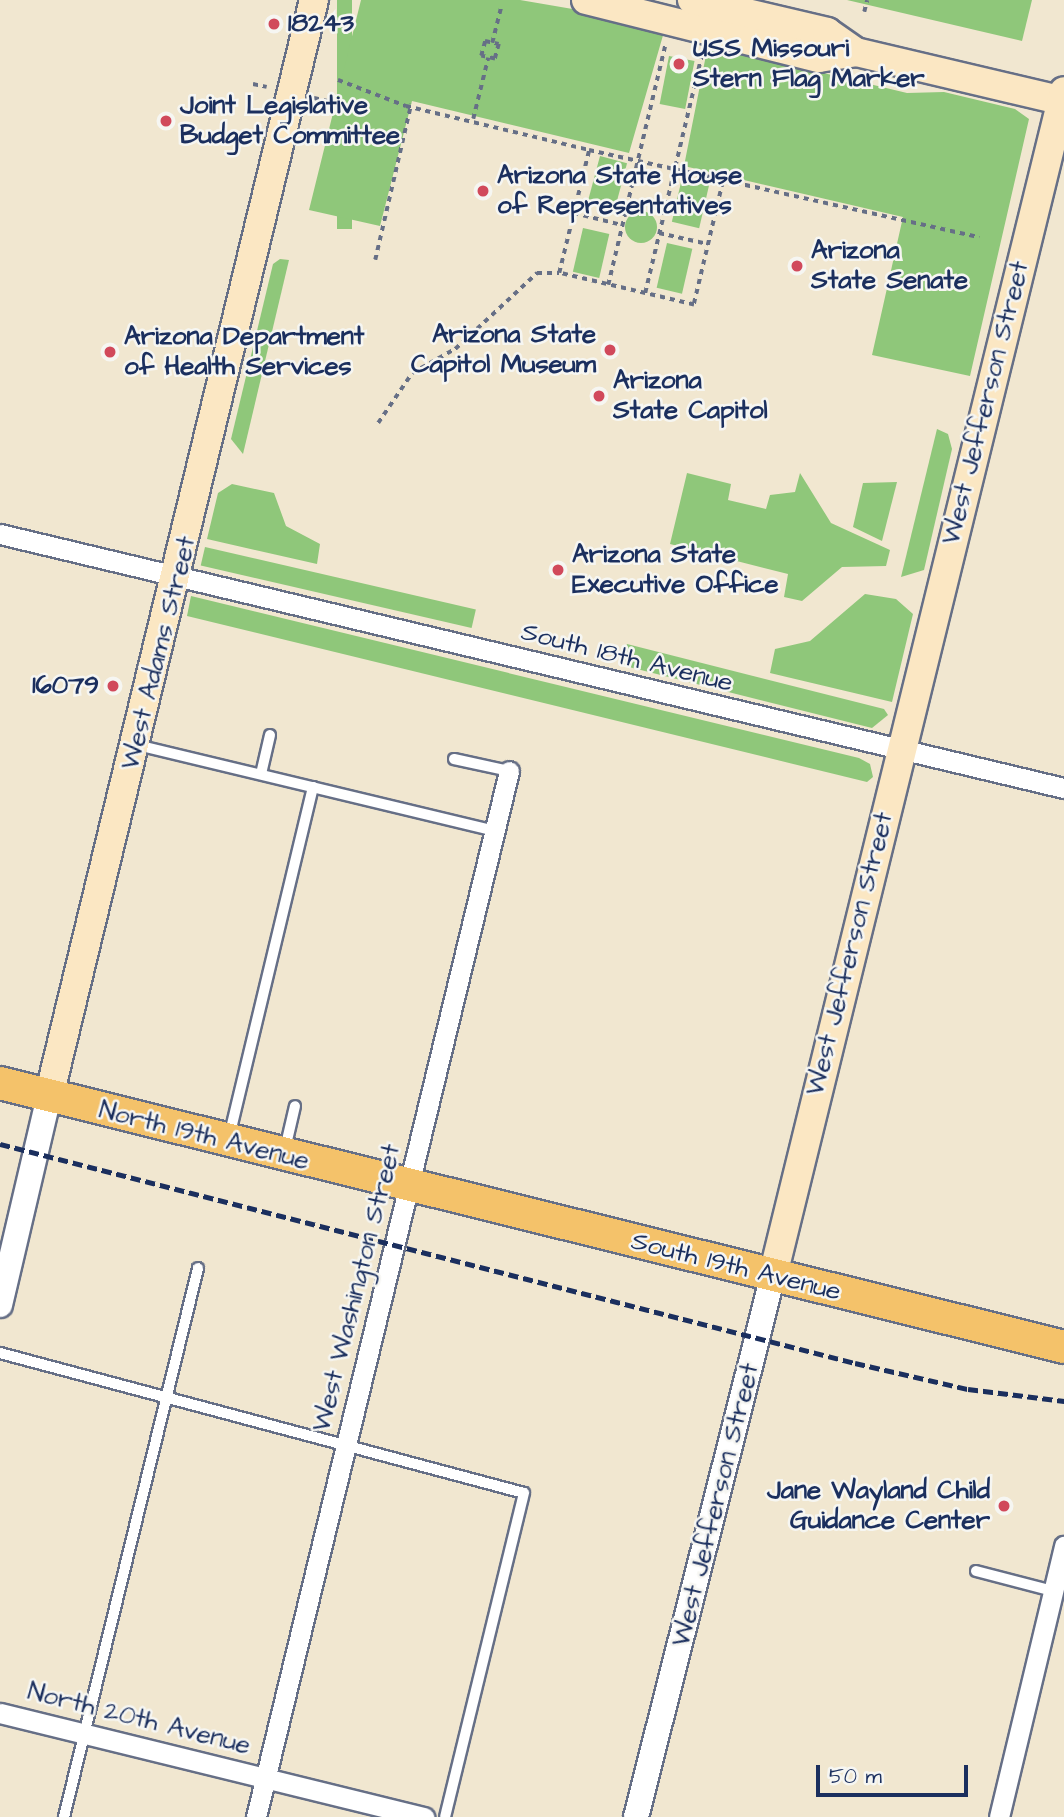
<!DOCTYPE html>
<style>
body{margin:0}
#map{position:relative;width:1064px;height:1817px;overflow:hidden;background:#f1e7d0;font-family:"Architects Daughter",sans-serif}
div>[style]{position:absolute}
.green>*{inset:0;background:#8fc77a;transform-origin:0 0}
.round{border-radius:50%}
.path>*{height:3.5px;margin-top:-1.75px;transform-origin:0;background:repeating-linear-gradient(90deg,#666f86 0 5px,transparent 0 10px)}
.roads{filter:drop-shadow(2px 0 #666f86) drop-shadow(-2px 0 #666f86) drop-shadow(0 2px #666f86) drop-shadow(0 -2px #666f86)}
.service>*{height:10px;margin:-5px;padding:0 5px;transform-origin:5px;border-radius:5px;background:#fff}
.minor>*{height:19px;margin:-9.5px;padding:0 9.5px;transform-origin:9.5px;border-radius:9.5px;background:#fff}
.tertiary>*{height:24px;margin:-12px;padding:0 12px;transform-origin:12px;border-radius:12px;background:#fff}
.secondary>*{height:28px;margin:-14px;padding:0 14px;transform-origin:14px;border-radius:14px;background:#fbe7c3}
.primary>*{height:32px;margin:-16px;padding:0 16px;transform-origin:16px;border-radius:16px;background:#f4c26a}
.rail>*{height:5px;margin-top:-2.5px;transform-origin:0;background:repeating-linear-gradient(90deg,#1b2f5e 0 10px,transparent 0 15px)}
.dots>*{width:19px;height:19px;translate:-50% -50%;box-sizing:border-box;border:4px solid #f6f6f2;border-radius:50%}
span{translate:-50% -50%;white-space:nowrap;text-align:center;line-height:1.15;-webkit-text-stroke:5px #f6f6f2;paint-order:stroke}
.poi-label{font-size:26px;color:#1b2f5e;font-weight:700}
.left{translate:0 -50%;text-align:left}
.right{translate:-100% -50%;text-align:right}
.street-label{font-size:26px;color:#1b2f5e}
.scale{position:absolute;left:816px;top:1765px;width:152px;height:32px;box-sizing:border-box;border:4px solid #1b2f5e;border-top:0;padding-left:9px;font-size:21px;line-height:24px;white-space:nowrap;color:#1b2f5e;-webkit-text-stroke:5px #f6f6f2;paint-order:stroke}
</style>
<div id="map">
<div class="green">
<div style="left:337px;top:0;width:15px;height:229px"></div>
<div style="clip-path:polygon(361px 0,520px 0,666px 25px,629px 153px,412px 101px,380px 226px,309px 210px)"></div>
<div style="clip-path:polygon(847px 0,1032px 0,1022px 41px)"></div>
<div style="clip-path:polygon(710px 35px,727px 50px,907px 93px,944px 92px,1015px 109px,1029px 119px,970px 376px,872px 355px,903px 217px,684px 166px)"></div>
<div style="left:669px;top:56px;width:26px;height:49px;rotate:11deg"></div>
<div style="left:600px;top:156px;width:28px;height:46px;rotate:15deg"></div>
<div style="left:682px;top:178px;width:28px;height:45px;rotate:13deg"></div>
<div class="round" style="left:625px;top:211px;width:32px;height:32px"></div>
<div style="left:583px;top:228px;width:27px;height:45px;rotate:13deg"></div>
<div style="left:667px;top:243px;width:26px;height:46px;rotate:13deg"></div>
<div style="clip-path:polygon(280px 259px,289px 260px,243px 454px,231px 439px,273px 264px)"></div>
<div style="clip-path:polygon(937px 429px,948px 434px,952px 449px,924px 570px,901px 577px)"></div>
<div style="clip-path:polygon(687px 473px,731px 484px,728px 500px,766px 509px,770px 495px,795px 492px,800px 473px,831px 523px,890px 550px,886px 566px,842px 567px,802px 601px,784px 597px,788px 574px,670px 544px)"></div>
<div style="clip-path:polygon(897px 482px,882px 541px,853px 527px,863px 483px)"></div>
<div style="clip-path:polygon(232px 484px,274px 493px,286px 526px,320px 544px,317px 564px,207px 539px,218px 493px)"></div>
<div style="left:205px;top:547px;width:278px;height:19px;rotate:13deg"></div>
<div style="clip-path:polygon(865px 594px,896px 599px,913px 614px,892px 702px,770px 673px,775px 649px,810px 641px)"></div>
<div style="clip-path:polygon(191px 596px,859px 758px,870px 764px,873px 777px,867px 782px,187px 616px)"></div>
<div style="clip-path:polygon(627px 644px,884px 709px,888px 715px,872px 728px,621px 665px)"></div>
</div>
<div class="path">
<div style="left:864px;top:12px;width:12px;rotate:-76deg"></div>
<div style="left:485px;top:41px;width:14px;rotate:12deg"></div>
<div style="left:499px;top:44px;width:16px;rotate:105deg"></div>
<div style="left:495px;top:59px;width:14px;rotate:-168deg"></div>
<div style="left:481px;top:56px;width:16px;rotate:-75deg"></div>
<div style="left:492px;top:43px;width:37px;rotate:-76deg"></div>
<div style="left:338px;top:80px;width:73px;rotate:20.9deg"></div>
<div style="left:406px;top:106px;width:188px;rotate:13.5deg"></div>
<div style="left:253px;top:84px;width:14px;rotate:12deg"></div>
<div style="left:314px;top:98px;width:18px;rotate:13deg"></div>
<div style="left:473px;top:119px;width:63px;rotate:-76.2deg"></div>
<div style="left:723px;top:182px;width:126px;rotate:103.3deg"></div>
<div style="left:694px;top:305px;width:139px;rotate:-166.7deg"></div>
<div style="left:559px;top:273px;width:127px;rotate:-76.3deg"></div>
<div style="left:589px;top:150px;width:400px;rotate:12.6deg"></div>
<div style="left:574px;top:213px;width:49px;rotate:14deg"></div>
<div style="left:659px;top:233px;width:50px;rotate:12.7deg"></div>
<div style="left:375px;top:260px;width:160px;rotate:-77deg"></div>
<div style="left:608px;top:285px;width:247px;rotate:-76.6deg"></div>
<div style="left:645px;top:293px;width:246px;rotate:-76.6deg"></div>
<div style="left:378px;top:423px;width:60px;rotate:-55.8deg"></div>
<div style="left:412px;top:373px;width:49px;rotate:-29.2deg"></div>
<div style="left:455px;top:349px;width:112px;rotate:-42.8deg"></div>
<div style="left:537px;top:273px;width:22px"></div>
</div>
<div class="roads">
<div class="service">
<div style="left:137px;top:745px;width:369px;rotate:13.5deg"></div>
<div style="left:454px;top:759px;width:56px;rotate:12.3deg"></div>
<div style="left:261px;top:774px;width:40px;rotate:-77deg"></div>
<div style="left:229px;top:1137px;width:360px;rotate:-76.5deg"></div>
<div style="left:285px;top:1149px;width:44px;rotate:-76.9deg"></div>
<div style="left:0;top:1353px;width:542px;rotate:14.96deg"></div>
<div style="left:524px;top:1493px;width:333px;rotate:103.7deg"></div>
<div style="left:976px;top:1571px;width:80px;rotate:14.6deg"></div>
<div style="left:64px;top:1817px;width:565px;rotate:-76.28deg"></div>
</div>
<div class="minor">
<div style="left:0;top:534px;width:1094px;rotate:13.43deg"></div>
<div style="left:0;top:1713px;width:437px;rotate:13.8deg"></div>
<div style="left:256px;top:1817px;width:1076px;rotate:-76.4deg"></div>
<div style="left:999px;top:1817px;width:279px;rotate:-76.5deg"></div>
</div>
<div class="tertiary">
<div style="left:0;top:1305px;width:215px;rotate:-76.8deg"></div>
<div style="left:636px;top:1817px;width:559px;rotate:-75.81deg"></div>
</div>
<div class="secondary">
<div style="left:586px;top:0;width:240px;rotate:14deg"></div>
<div style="left:819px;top:58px;width:37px;rotate:-9deg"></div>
<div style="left:692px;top:0;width:139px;rotate:13.3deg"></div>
<div style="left:827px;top:32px;width:35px;rotate:35deg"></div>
<div style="left:856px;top:52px;width:214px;rotate:13.3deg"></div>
<div style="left:49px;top:1096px;width:1128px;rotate:-76.41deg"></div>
<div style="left:773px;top:1275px;width:1219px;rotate:-76.19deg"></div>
</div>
<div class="primary">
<div style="left:0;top:1083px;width:1096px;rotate:13.93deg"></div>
</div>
</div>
<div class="rail">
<div style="left:0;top:1144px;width:883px;rotate:14.37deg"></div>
<div style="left:855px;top:1363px;width:116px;rotate:13deg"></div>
<div style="left:968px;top:1389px;width:97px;rotate:7.1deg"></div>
</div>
<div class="dots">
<div style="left:274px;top:24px;background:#d1495b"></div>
<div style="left:679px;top:64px;background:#d1495b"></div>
<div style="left:166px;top:121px;background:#d1495b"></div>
<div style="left:483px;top:191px;background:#d1495b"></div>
<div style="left:797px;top:266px;background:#d1495b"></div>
<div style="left:610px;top:350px;background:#d1495b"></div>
<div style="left:110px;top:352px;background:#d1495b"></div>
<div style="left:599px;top:396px;background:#d1495b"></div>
<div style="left:558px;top:570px;background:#d1495b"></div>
<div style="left:113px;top:686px;background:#d1495b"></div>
<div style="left:1004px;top:1506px;background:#d1495b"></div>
</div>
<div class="poi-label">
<span class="left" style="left:288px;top:24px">18243</span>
<span class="left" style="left:693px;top:64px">USS Missouri<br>Stern Flag Marker</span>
<span class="left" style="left:180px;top:121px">Joint Legislative<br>Budget Committee</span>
<span class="left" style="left:497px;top:191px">Arizona State House<br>of Representatives</span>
<span class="left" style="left:811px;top:266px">Arizona<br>State Senate</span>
<span class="right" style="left:596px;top:350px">Arizona State<br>Capitol Museum</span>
<span class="left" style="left:124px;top:352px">Arizona Department<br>of Health Services</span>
<span class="left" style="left:613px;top:396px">Arizona<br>State Capitol</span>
<span class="left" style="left:572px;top:570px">Arizona State<br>Executive Office</span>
<span class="right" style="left:99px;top:686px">16079</span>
<span class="right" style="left:990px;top:1506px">Jane Wayland Child<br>Guidance Center</span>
</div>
<div class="street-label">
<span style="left:986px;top:403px;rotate:-76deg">West Jefferson Street</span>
<span style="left:159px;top:653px;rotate:-76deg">West Adams Street</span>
<span style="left:627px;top:658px;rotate:14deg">South 18th Avenue</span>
<span style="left:850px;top:954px;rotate:-76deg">West Jefferson Street</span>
<span style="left:204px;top:1136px;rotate:14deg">North 19th Avenue</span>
<span style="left:736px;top:1267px;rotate:14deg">South 19th Avenue</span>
<span style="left:357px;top:1288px;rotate:-76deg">West Washington Street</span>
<span style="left:716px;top:1505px;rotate:-76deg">West Jefferson Street</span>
<span style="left:139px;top:1719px;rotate:14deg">North 20th Avenue</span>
</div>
<div class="scale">50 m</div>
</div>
